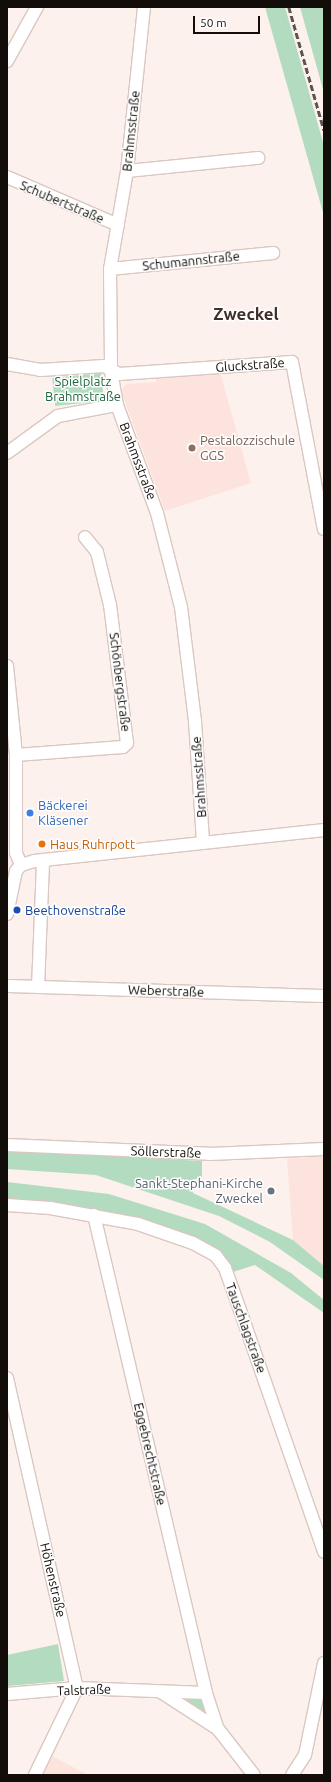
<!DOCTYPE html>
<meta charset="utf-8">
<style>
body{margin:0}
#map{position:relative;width:331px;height:1782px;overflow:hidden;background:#fdf1ed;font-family:Ubuntu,sans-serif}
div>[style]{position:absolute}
.education>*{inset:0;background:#fde3dd}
.green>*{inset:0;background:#b2dbbf;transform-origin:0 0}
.roads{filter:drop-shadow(1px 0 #dac7c1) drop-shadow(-1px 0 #dac7c1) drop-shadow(0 1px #dac7c1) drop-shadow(0 -1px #dac7c1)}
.minor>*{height:12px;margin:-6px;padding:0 6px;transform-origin:6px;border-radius:6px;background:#fff}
.rail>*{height:2.5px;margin-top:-1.25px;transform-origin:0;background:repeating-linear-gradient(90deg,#5b534f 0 6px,transparent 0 9px)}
.dots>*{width:11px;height:11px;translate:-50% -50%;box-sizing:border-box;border:2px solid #fff;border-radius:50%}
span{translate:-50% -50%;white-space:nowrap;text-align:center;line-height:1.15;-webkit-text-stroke:3px #fff;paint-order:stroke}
.street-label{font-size:13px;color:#130d0a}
.park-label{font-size:13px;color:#1f663f}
.education-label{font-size:13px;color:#785e54}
.left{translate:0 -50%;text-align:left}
.shop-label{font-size:13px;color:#366cbe}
.food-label{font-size:13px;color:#c56008}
.transit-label{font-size:13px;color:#164399}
.worship-label{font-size:13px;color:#5b616d}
.right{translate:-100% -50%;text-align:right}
.district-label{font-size:17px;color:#3d2f2a;font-weight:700}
.frame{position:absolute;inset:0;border:8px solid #130d0a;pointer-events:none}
.scale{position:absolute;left:193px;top:16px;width:67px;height:18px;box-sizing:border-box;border:2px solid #130d0a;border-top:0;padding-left:5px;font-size:12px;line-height:14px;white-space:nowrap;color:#130d0a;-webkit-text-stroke:3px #fff;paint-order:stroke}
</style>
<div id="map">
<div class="education">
<div style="clip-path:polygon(220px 372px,251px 483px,165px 511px,121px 391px,126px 384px,156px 382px,156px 377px)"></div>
<div style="clip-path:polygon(324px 1156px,324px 1266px,293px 1240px,287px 1159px)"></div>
<div style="clip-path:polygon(52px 1756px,88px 1775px,43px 1775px)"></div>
</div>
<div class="green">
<div style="clip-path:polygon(265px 7px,285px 7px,312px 103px,324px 146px,324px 216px)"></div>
<div style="clip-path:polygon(300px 7px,324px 7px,324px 93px)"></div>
<div style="left:101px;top:373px;width:28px;height:49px;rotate:84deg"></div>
<div style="clip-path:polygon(7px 1150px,202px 1161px,202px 1177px,193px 1180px,193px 1193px,293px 1240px,324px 1266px,324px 1280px,270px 1242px,219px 1216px,96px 1175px,7px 1169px)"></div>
<div style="clip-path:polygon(7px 1182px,109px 1194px,205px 1224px,291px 1273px,324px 1300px,324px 1313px,255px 1265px,233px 1272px,218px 1251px,199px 1240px,7px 1200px)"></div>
<div style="clip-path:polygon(58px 1644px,64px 1681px,8px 1686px,7px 1655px)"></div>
<div style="clip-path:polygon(199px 1698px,205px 1703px,207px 1713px,184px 1700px)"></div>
</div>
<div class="roads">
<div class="minor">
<div style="left:144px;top:7px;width:165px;rotate:95.9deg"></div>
<div style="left:127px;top:171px;width:99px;rotate:99.8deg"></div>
<div style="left:110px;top:269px;width:102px;rotate:89.4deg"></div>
<div style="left:111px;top:371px;width:35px;rotate:80deg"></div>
<div style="left:117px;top:405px;width:115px;rotate:69.7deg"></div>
<div style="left:157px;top:513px;width:97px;rotate:75.7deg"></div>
<div style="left:181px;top:607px;width:115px;rotate:83deg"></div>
<div style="left:195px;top:721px;width:121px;rotate:86.2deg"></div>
<div style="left:7px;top:61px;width:62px;rotate:-60.9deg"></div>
<div style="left:127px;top:171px;width:132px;rotate:-5.7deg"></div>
<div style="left:7px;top:177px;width:121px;rotate:23.4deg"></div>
<div style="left:110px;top:269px;width:164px;rotate:-5.6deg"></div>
<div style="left:7px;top:364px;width:34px;rotate:10deg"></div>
<div style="left:40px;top:370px;width:64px;rotate:-3.6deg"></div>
<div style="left:104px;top:366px;width:17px;rotate:28deg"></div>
<div style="left:119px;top:374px;width:173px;rotate:-4deg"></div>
<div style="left:292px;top:362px;width:170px;rotate:79.2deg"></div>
<div style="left:7px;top:453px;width:63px;rotate:-36deg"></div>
<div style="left:58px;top:416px;width:60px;rotate:-10.6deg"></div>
<div style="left:7px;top:666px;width:89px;rotate:84.2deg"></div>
<div style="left:16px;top:755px;width:98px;rotate:90deg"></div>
<div style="left:16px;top:853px;width:13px;rotate:67deg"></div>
<div style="left:16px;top:755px;width:107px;rotate:-4.3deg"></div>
<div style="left:123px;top:747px;width:6px;rotate:-45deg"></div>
<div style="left:127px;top:743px;width:139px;rotate:-97deg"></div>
<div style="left:110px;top:605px;width:55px;rotate:-103.8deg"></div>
<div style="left:97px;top:552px;width:19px;rotate:-129deg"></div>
<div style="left:21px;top:865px;width:14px;rotate:-17deg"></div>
<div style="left:34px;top:861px;width:292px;rotate:-6.1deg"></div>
<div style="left:7px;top:914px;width:44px;rotate:-78.2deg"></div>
<div style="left:16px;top:871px;width:8px;rotate:-50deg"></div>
<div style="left:7px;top:986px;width:317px;rotate:1.8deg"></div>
<div style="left:38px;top:987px;width:127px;rotate:-87.7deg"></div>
<div style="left:7px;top:1145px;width:203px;rotate:2.5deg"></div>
<div style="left:210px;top:1154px;width:114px;rotate:-2.5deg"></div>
<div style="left:7px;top:1205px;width:43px;rotate:4deg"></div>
<div style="left:50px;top:1208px;width:89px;rotate:10.3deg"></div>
<div style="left:138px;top:1224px;width:58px;rotate:19.1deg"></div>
<div style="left:193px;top:1243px;width:26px;rotate:29deg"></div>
<div style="left:216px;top:1256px;width:15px;rotate:53deg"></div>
<div style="left:225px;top:1268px;width:48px;rotate:70.4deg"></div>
<div style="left:241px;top:1313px;width:253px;rotate:70.8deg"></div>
<div style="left:94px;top:1215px;width:491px;rotate:76.8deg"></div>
<div style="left:7px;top:1378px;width:318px;rotate:77.3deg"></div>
<div style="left:77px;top:1688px;width:97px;rotate:115.8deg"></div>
<div style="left:161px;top:1692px;width:68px;rotate:33deg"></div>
<div style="left:218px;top:1729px;width:58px;rotate:52deg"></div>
<div style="left:7px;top:1694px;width:70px;rotate:-4.9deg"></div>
<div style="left:77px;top:1688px;width:129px;rotate:2.2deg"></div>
<div style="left:206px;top:1693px;width:38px;rotate:72deg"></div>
<div style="left:292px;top:1775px;width:24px;rotate:-57deg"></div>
<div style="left:305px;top:1755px;width:94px;rotate:-78.3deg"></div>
</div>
</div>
<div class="rail">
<div style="left:289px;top:7px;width:128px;rotate:74.1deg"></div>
</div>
<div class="dots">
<div style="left:192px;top:448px;background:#8d6e63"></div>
<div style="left:30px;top:813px;background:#3f7fe0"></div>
<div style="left:42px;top:844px;background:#e8710a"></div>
<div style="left:17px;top:910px;background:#1a4fb4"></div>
<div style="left:271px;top:1191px;background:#6b7280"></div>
</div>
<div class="street-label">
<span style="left:131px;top:131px;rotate:-84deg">Brahmsstraße</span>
<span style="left:62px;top:202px;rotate:23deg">Schubertstraße</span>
<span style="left:191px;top:261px;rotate:-6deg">Schumannstraße</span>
<span style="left:250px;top:365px;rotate:-4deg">Gluckstraße</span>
<span style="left:138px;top:461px;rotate:69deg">Brahmsstraße</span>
<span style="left:120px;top:682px;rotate:83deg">Schönbergstraße</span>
<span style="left:199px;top:777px;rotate:-94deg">Brahmsstraße</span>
<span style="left:166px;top:991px;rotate:2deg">Weberstraße</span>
<span style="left:166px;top:1152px;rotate:2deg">Söllerstraße</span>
<span style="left:246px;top:1328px;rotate:70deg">Tauschlagstraße</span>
<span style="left:150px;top:1454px;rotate:77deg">Eggebrechtstraße</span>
<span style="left:53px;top:1580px;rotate:77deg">Höhenstraße</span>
<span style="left:84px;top:1690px;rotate:-2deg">Talstraße</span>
</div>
<div class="park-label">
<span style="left:83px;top:389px">Spielplatz<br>Brahmstraße</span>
</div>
<div class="education-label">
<span class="left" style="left:200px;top:448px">Pestalozzischule<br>GGS</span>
</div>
<div class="shop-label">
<span class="left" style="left:38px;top:813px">Bäckerei<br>Kläsener</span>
</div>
<div class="food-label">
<span class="left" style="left:50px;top:844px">Haus Ruhrpott</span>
</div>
<div class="transit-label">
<span class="left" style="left:25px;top:910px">Beethovenstraße</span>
</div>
<div class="worship-label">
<span class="right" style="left:263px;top:1191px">Sankt-Stephani-Kirche<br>Zweckel</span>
</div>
<div class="district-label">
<span style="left:246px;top:314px">Zweckel</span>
</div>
<div class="frame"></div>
<div class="scale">50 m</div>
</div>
